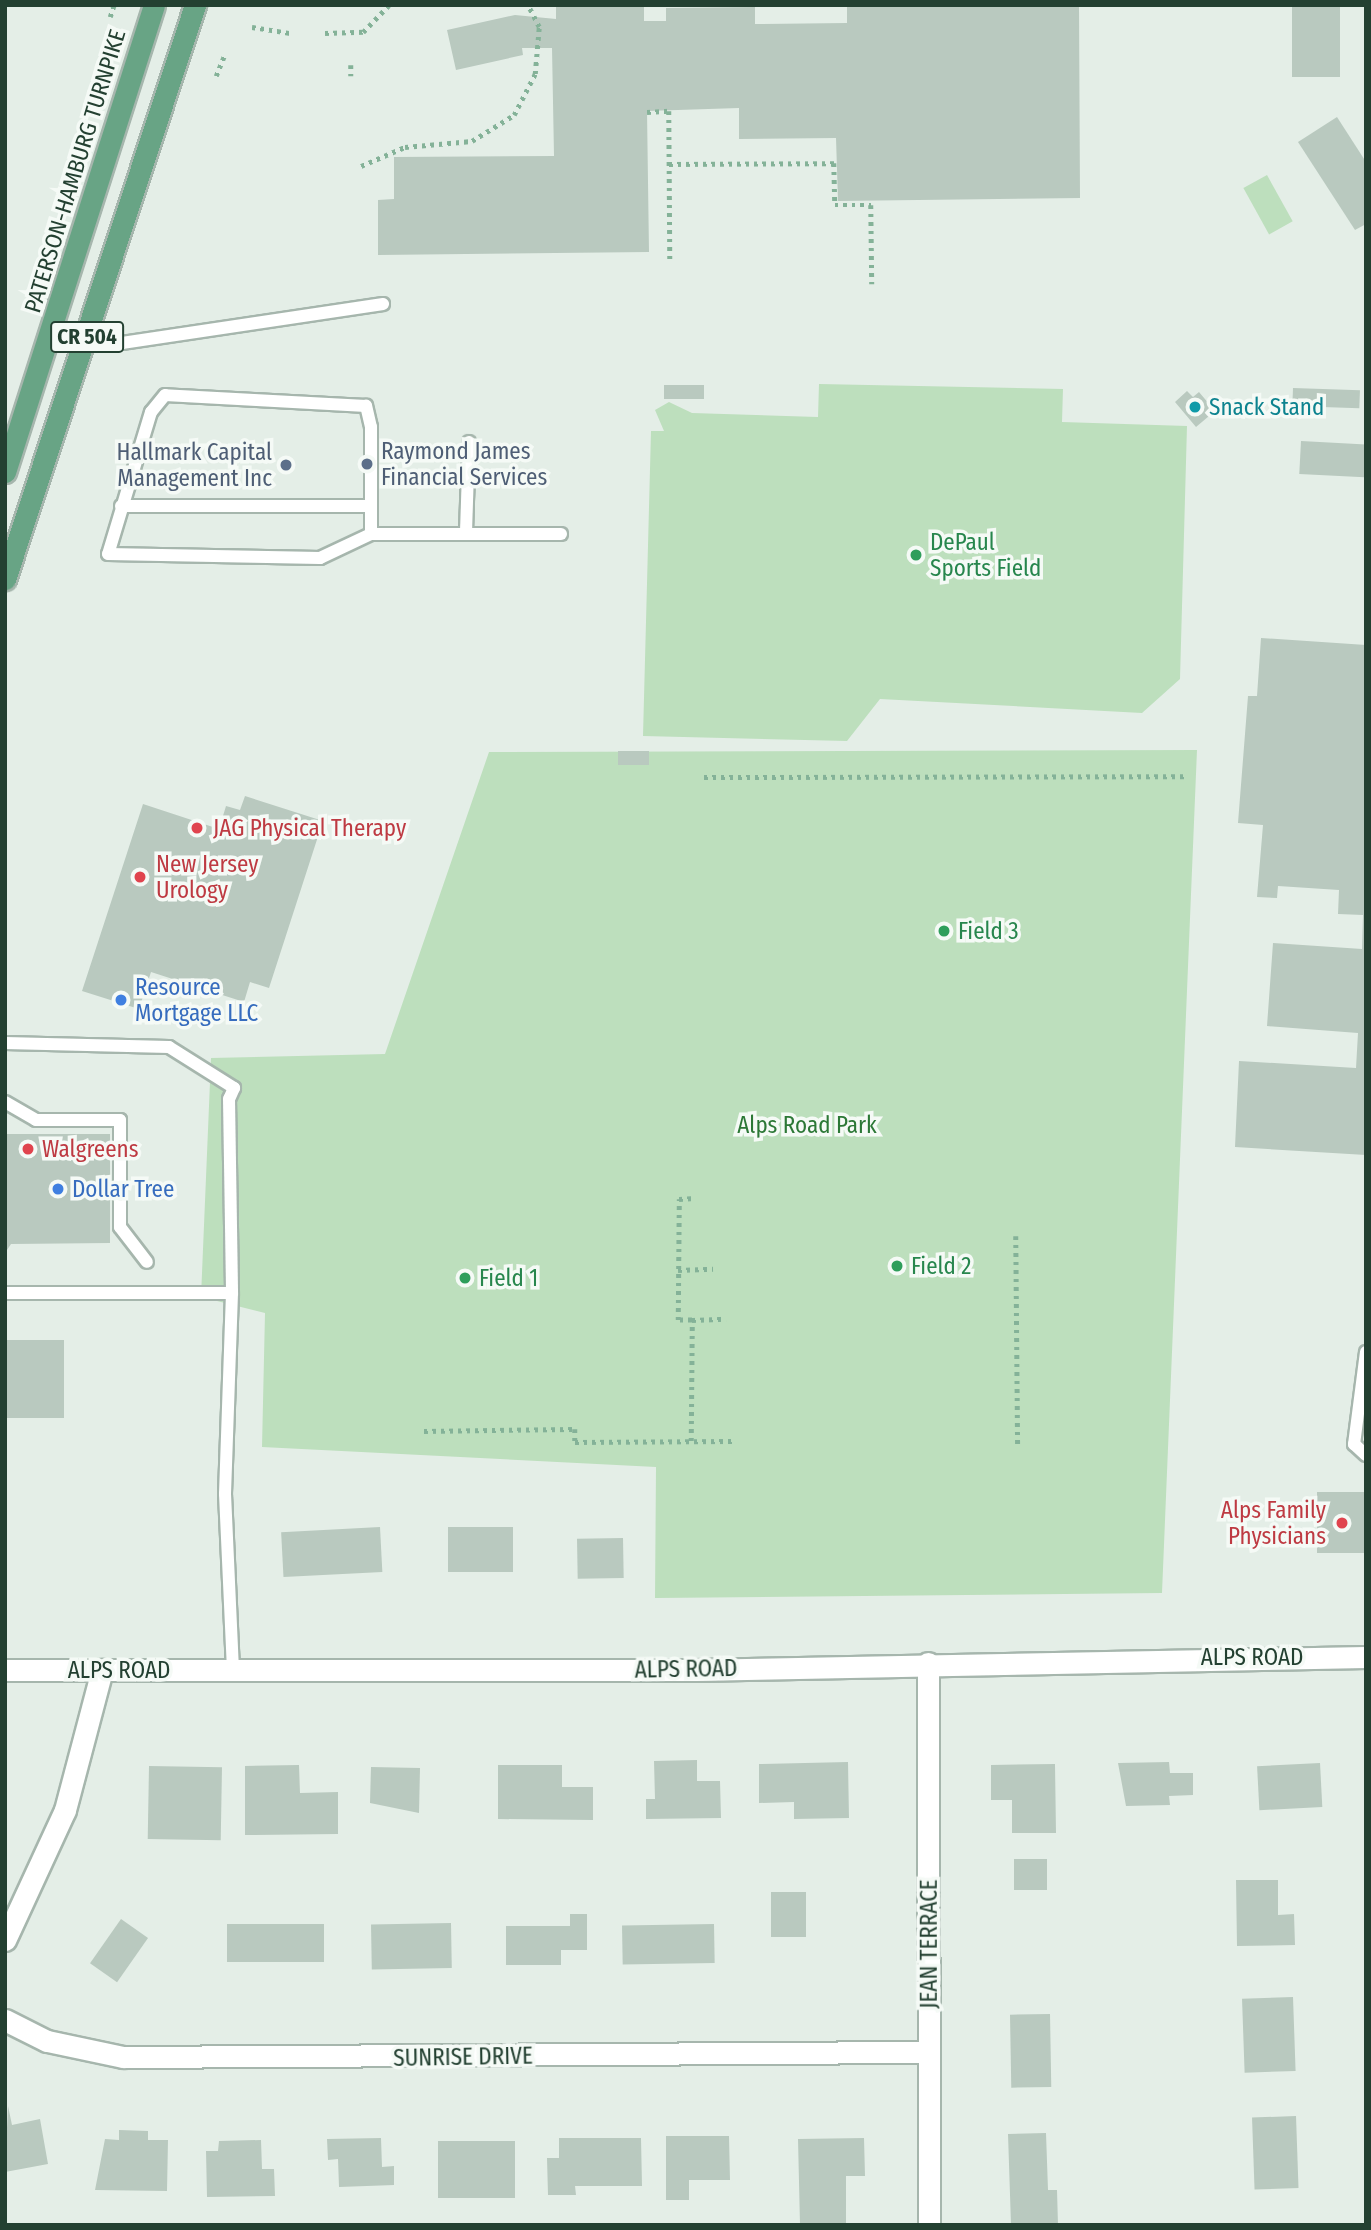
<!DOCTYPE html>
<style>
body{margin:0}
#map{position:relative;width:1371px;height:2230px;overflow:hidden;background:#e4eee7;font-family:"Fira Sans Condensed",sans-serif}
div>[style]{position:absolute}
.green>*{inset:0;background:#bddfbd;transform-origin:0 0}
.building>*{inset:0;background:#b9c9bf;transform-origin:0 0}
.path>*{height:4.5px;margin-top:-2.25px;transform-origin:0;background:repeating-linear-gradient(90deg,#84b298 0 3.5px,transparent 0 8.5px)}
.roads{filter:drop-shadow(2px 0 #a6b6ad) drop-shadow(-2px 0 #a6b6ad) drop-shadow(0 2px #a6b6ad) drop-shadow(0 -2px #a6b6ad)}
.service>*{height:12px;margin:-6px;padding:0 6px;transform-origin:6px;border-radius:6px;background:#fff}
.minor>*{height:21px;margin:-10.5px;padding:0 10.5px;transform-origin:10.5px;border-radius:10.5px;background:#fff}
.secondary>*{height:21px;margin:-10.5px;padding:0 10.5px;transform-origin:10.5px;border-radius:10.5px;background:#fff}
.primary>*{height:21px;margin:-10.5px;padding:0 10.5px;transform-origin:10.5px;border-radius:10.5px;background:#68a485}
.dots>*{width:19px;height:19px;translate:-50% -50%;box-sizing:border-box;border:4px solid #f5faf6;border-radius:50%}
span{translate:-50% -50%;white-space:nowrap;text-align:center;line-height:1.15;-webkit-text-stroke:7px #f5faf6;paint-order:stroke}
.shield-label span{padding:2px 5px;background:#f5faf6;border:2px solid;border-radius:5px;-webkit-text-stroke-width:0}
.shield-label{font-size:21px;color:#234031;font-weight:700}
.street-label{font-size:23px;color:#234031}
.culture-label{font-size:23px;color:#0d838f}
.left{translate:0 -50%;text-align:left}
.service-label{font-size:23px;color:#4e5e75}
.right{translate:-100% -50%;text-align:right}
.leisure-label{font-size:23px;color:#27864d}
.health-label{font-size:23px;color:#be3a42}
.shop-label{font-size:23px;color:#366cbe}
.park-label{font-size:23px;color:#2c7836}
.frame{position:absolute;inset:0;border:7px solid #234031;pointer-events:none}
</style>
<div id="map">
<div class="green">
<div style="left:1267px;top:175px;width:53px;height:27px;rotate:61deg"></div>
<div style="clip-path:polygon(819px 384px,1063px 389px,1062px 422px,1187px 426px,1180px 679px,1142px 713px,880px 699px,847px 741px,643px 736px,651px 431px,664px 431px,655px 410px,669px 402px,692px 413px,818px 417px)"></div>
<div style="clip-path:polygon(1197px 750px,1162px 1593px,655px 1598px,656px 1467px,262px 1447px,265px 1313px,201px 1297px,211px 1058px,385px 1054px,489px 752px)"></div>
</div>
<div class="building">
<div style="clip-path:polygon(556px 5px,644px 5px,644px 21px,666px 21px,666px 8px,755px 7px,755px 24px,847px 23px,847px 5px,1079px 5px,1080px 198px,838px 201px,836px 138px,739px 139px,739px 108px,647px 111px,649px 252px,378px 255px,378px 200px,394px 199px,394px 157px,554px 156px,552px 48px,522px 48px,523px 55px,456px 70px,447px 30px,515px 15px,556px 19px)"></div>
<div style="left:1292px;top:5px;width:48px;height:72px"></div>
<div style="clip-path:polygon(1337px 117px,1366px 162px,1366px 224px,1355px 230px,1298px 142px)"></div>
<div style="left:664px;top:385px;width:40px;height:14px"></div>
<div style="left:1293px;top:388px;width:67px;height:18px;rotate:2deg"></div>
<div style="clip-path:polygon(1187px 391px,1193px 397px,1199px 392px,1215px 411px,1196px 427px,1175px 402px)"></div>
<div style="left:1301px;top:441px;width:65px;height:33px;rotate:3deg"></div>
<div style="clip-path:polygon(1261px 638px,1366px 645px,1366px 1155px,1235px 1147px,1239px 1061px,1356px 1068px,1358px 1033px,1267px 1026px,1273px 943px,1362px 949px,1363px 915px,1338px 914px,1339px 890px,1278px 886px,1277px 898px,1257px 897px,1263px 825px,1238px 823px,1248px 696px,1257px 696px)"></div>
<div style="left:649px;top:751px;width:14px;height:31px;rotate:90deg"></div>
<div style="clip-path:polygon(245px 796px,323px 821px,269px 988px,250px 982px,244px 1002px,151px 972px,139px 1009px,82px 991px,143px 804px,219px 829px,226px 806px,240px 810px)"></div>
<div style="clip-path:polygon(5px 1134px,110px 1134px,110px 1243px,11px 1244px,5px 1253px)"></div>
<div style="left:5px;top:1340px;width:59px;height:78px"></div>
<div style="left:1317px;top:1492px;width:49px;height:61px"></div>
<div style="left:380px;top:1527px;width:45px;height:99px;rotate:87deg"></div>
<div style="left:448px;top:1527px;width:65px;height:45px"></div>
<div style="left:623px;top:1538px;width:40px;height:46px;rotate:89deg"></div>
<div style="clip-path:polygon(697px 1760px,697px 1781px,720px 1781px,721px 1818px,646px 1819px,646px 1799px,655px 1799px,654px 1761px)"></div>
<div style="clip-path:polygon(848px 1762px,849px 1818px,794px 1819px,794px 1802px,759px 1803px,759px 1764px)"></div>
<div style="clip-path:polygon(1169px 1762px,1170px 1773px,1193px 1773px,1193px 1795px,1169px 1796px,1170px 1805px,1126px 1806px,1118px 1763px)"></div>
<div style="left:1320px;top:1763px;width:44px;height:63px;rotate:87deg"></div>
<div style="clip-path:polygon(1055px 1764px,1056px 1833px,1012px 1833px,1012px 1800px,991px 1800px,991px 1765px)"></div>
<div style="clip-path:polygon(299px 1765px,300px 1793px,338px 1792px,338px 1834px,245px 1835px,245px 1766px)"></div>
<div style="clip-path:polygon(498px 1765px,562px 1765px,562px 1787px,593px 1787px,593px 1820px,498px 1819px)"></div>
<div style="left:149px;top:1766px;width:73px;height:73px;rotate:1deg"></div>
<div style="clip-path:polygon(371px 1767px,420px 1768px,419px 1813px,370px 1803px)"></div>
<div style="left:1014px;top:1859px;width:33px;height:31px"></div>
<div style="clip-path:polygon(1236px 1880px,1278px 1880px,1278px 1915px,1294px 1914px,1295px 1945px,1237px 1946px)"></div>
<div style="left:771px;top:1892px;width:35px;height:45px"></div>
<div style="clip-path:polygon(570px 1914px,587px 1914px,587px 1950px,561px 1950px,561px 1965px,506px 1965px,506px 1926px,570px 1926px)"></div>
<div style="left:121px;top:1919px;width:33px;height:54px;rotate:35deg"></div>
<div style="left:451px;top:1923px;width:45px;height:80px;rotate:89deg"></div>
<div style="left:324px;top:1924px;width:38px;height:97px;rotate:90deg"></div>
<div style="left:714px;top:1924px;width:39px;height:92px;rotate:89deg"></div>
<div style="left:1293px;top:1997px;width:74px;height:51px;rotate:88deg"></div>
<div style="left:1050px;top:2014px;width:73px;height:40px;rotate:89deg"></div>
<div style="clip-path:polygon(8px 2106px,12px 2125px,40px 2119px,48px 2164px,5px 2172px)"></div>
<div style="left:1296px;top:2116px;width:72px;height:44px;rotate:88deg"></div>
<div style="clip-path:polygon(119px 2130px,148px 2131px,148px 2140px,168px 2140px,167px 2191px,95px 2190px,105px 2139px,119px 2140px)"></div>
<div style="clip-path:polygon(1046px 2133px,1048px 2190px,1057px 2190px,1058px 2225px,1011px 2225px,1008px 2134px)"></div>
<div style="clip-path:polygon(666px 2136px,729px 2136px,730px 2180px,689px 2180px,689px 2200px,666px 2200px)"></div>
<div style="clip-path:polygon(381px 2138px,382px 2167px,394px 2166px,394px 2185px,339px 2187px,338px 2159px,328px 2160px,327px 2139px)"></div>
<div style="clip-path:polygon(559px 2138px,641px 2138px,642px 2186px,575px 2186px,576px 2195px,548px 2195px,547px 2158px,559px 2158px)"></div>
<div style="clip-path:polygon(864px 2138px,865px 2176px,846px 2176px,846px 2225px,800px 2225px,798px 2139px)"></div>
<div style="clip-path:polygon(261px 2140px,262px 2169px,274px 2169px,275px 2196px,207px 2197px,206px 2151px,218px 2151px,219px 2141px)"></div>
<div style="left:438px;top:2141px;width:77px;height:57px"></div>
</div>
<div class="path">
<div style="left:110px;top:17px;width:13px;rotate:-72deg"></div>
<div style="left:252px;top:27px;width:39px;rotate:9deg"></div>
<div style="left:325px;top:33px;width:38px;rotate:-2deg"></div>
<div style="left:363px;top:32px;width:37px;rotate:-46deg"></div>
<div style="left:351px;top:65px;width:11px;rotate:90deg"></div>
<div style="left:216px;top:76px;width:24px;rotate:-68deg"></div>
<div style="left:647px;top:112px;width:22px;rotate:-3deg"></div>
<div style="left:669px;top:111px;width:150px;rotate:89.6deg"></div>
<div style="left:669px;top:164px;width:165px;rotate:-0.3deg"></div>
<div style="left:834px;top:163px;width:42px;rotate:88.6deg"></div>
<div style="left:835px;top:205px;width:36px"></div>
<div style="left:871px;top:205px;width:79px;rotate:89.3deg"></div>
<div style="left:361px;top:166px;width:48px;rotate:-23.4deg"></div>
<div style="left:405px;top:147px;width:67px;rotate:-5.1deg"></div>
<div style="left:472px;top:141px;width:49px;rotate:-31.8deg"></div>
<div style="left:514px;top:115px;width:46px;rotate:-62.9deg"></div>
<div style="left:535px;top:74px;width:47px;rotate:-85.1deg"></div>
<div style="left:539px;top:27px;width:25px;rotate:-117deg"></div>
<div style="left:704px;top:777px;width:480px;rotate:-0.1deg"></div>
<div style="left:1016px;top:1236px;width:211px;rotate:89.5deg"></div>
<div style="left:678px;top:1270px;width:35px;rotate:-2deg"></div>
<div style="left:692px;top:1320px;width:34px;rotate:-2deg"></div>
<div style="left:424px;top:1431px;width:151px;rotate:-0.8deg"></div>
<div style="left:575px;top:1429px;width:13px;rotate:90deg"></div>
<div style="left:575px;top:1442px;width:158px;rotate:-0.4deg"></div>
<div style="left:691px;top:1441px;width:121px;rotate:-89.5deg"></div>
<div style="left:692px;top:1320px;width:14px;rotate:180deg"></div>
<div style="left:678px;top:1320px;width:121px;rotate:-89.5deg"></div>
<div style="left:679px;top:1199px;width:16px;rotate:-4deg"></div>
</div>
<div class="roads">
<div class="service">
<div style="left:85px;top:343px;width:37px"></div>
<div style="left:122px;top:343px;width:264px;rotate:-8.5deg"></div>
<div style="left:121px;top:506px;width:250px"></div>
<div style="left:466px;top:532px;width:90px;rotate:-88.1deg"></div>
<div style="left:371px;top:534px;width:107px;rotate:-90deg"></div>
<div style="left:371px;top:427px;width:22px;rotate:-103deg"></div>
<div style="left:366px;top:406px;width:201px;rotate:-176.9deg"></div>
<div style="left:165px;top:395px;width:22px;rotate:129deg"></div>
<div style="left:151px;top:412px;width:148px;rotate:106.8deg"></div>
<div style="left:108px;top:554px;width:212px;rotate:1.1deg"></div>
<div style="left:320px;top:558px;width:56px;rotate:-25.2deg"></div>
<div style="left:371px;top:534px;width:190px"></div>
<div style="left:5px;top:1043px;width:164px;rotate:1.4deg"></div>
<div style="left:169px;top:1047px;width:77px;rotate:32.2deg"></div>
<div style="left:234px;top:1088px;width:12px;rotate:114deg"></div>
<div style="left:229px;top:1099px;width:194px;rotate:89.1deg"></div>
<div style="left:5px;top:1102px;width:36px;rotate:30deg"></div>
<div style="left:36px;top:1120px;width:84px"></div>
<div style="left:120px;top:1120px;width:107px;rotate:90deg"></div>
<div style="left:120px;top:1227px;width:44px;rotate:52.4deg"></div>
<div style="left:5px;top:1293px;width:227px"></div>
<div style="left:232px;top:1293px;width:201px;rotate:92deg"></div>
<div style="left:225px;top:1494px;width:175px;rotate:87.4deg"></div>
<div style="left:1366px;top:1352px;width:93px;rotate:97.4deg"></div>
<div style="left:1354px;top:1444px;width:16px;rotate:43deg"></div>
</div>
<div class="minor">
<div style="left:928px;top:1663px;width:562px;rotate:89.9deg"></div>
<div style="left:5px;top:1940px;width:143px;rotate:-65.2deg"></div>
<div style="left:65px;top:1810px;width:145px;rotate:-75.2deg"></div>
<div style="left:5px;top:2020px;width:47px;rotate:26.6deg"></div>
<div style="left:47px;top:2041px;width:78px;rotate:11.9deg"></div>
<div style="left:123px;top:2057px;width:806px;rotate:-0.36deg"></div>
</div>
<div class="secondary">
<div style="left:5px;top:1670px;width:690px"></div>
<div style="left:695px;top:1670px;width:671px;rotate:-1.11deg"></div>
</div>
<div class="primary">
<div style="left:5px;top:472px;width:490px;rotate:-72.3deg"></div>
<div style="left:5px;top:579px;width:605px;rotate:-71.68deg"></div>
</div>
</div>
<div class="dots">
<div style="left:1195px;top:407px;background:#0f9aa8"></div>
<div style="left:367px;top:464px;background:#5c6f8a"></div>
<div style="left:286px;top:465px;background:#5c6f8a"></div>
<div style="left:916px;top:555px;background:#2e9e5b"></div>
<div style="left:197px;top:828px;background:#e0444e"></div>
<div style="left:140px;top:877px;background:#e0444e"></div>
<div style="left:944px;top:931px;background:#2e9e5b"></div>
<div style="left:121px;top:1000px;background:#3f7fe0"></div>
<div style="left:28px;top:1149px;background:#e0444e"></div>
<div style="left:58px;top:1189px;background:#3f7fe0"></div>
<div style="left:897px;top:1266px;background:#2e9e5b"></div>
<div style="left:465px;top:1278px;background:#2e9e5b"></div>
<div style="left:1342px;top:1523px;background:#e0444e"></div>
</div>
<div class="shield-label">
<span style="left:87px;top:337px">CR 504</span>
</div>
<div class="street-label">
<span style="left:75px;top:171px;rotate:-73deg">PATERSON-HAMBURG TURNPIKE</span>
<span style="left:1252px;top:1657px">ALPS ROAD</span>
<span style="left:686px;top:1669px;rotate:-1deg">ALPS ROAD</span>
<span style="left:119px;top:1670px">ALPS ROAD</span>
<span style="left:929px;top:1944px;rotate:-90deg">JEAN TERRACE</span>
<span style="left:463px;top:2057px;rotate:-1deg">SUNRISE DRIVE</span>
</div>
<div class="culture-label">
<span class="left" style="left:1209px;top:407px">Snack Stand</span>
</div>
<div class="service-label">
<span class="left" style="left:381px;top:464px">Raymond James<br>Financial Services</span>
<span class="right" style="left:272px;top:465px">Hallmark Capital<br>Management Inc</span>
</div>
<div class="leisure-label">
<span class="left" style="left:930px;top:555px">DePaul<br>Sports Field</span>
<span class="left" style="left:958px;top:931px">Field 3</span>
<span class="left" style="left:911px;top:1266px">Field 2</span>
<span class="left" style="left:479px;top:1278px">Field 1</span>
</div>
<div class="health-label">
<span class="left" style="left:213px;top:828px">JAG Physical Therapy</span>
<span class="left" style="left:156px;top:877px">New Jersey<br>Urology</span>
<span class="left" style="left:42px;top:1149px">Walgreens</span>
<span class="right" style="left:1326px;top:1523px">Alps Family<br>Physicians</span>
</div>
<div class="shop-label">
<span class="left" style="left:135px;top:1000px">Resource<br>Mortgage LLC</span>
<span class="left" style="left:72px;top:1189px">Dollar Tree</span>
</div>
<div class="park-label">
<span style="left:807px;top:1125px">Alps Road Park</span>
</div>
<div class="frame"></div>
</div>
